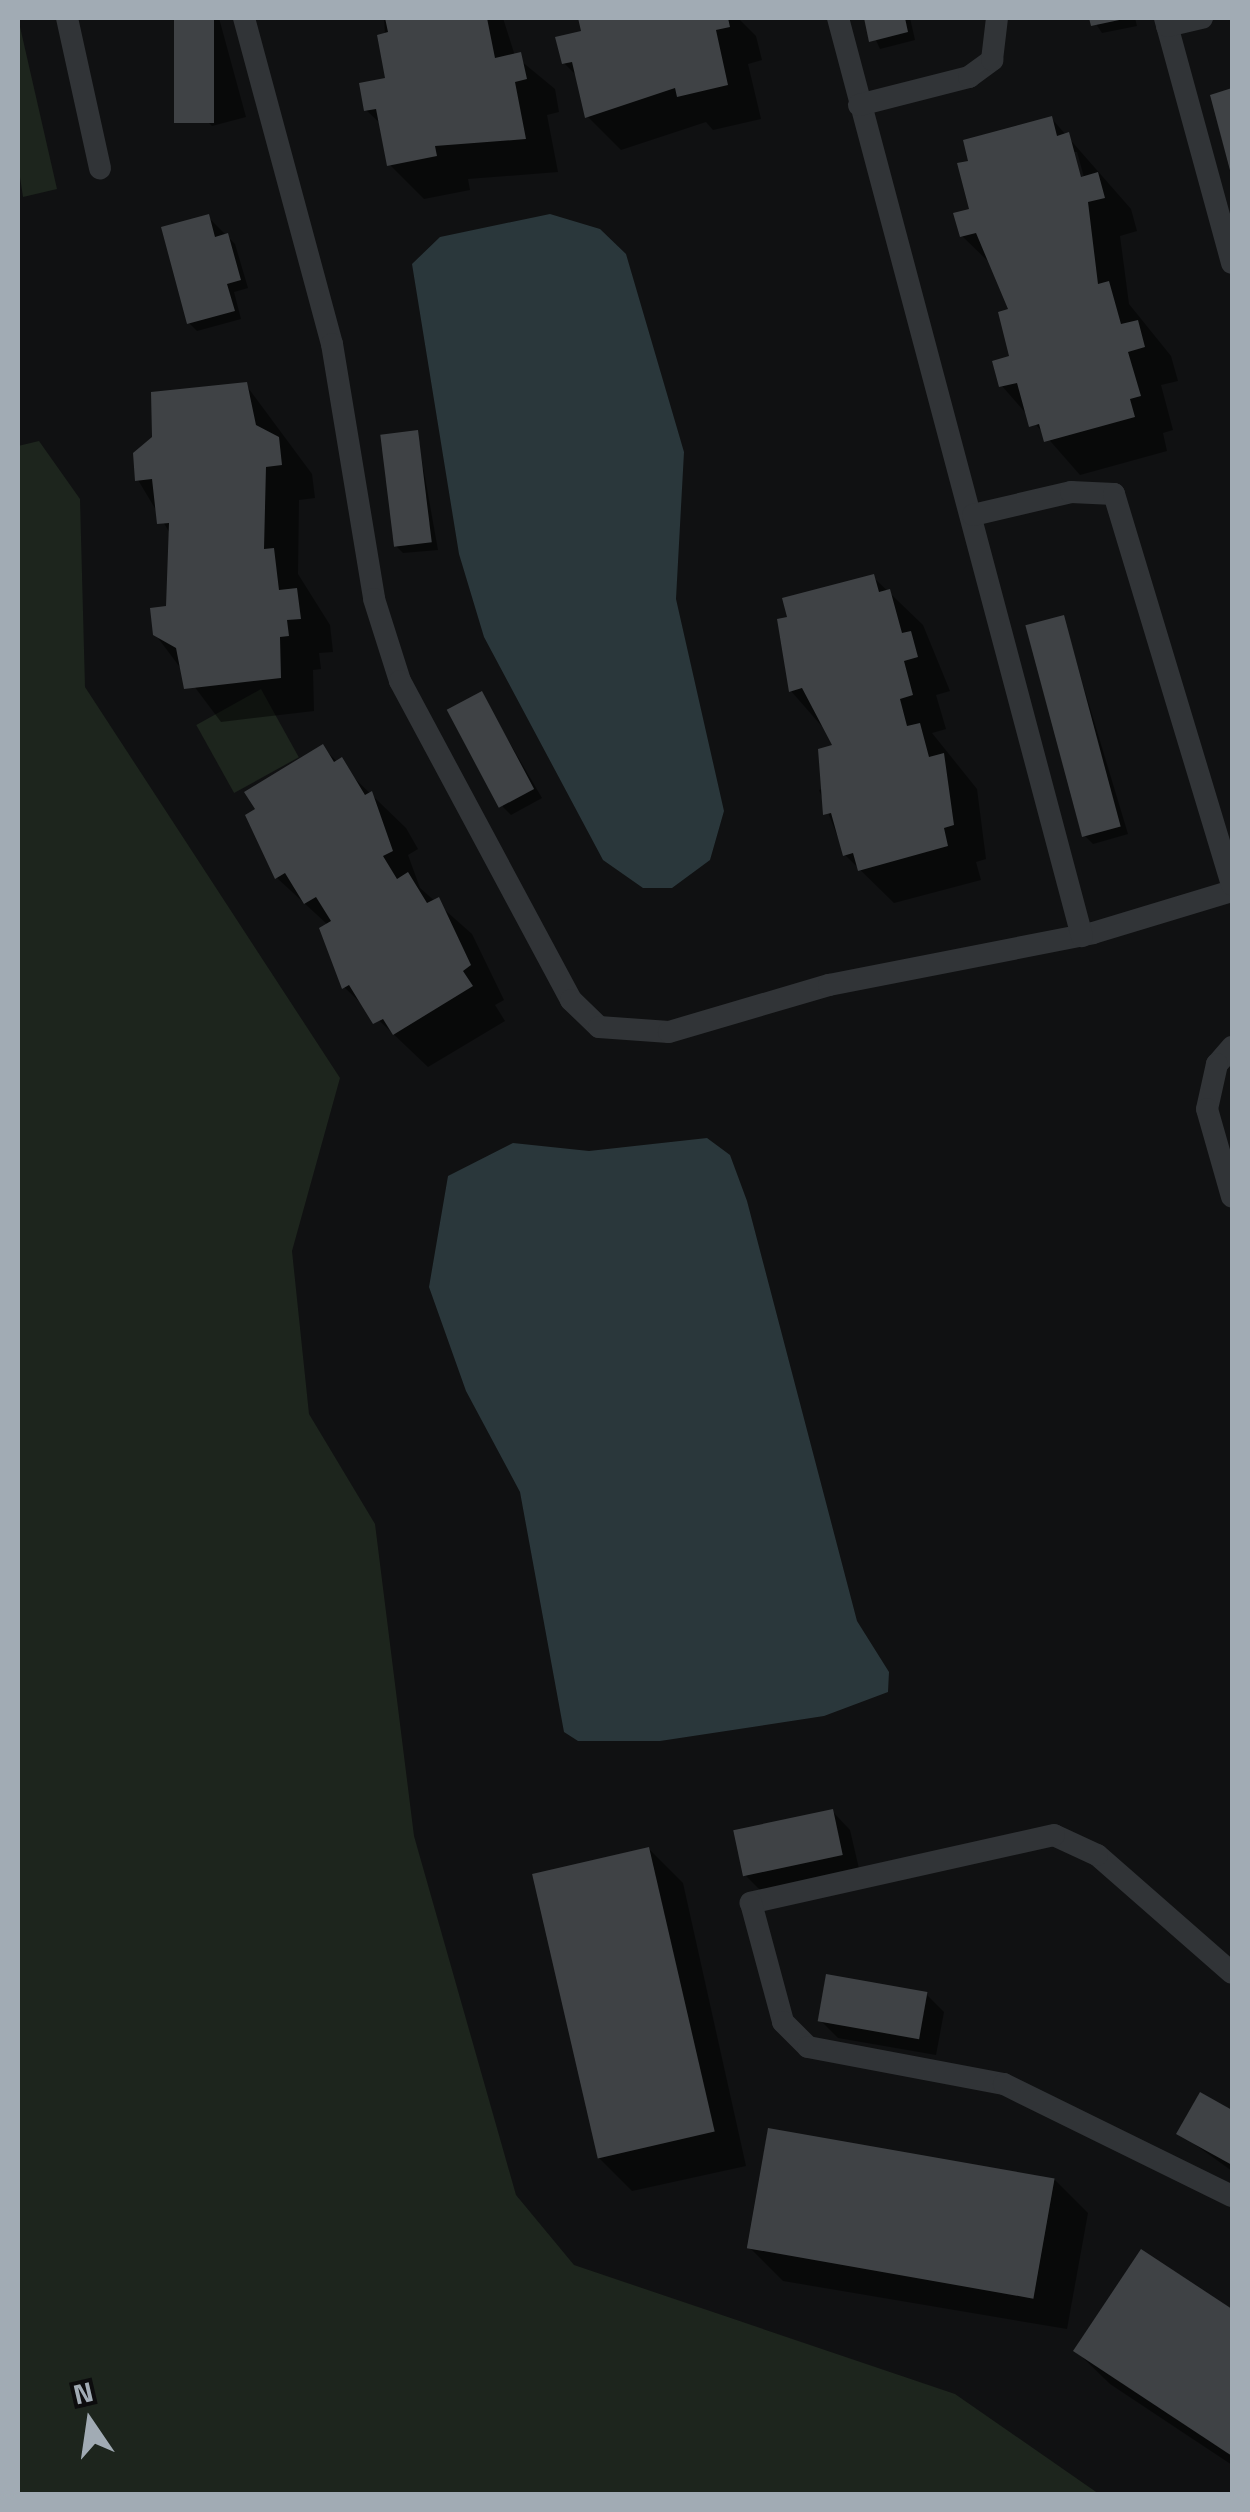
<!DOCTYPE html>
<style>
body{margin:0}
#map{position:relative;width:1250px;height:2512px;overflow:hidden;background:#101112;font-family:"Titillium Web",sans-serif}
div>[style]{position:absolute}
.green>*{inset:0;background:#1d251d;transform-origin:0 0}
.water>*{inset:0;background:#2a373b}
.shadow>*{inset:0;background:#0007}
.building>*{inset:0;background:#3f4245;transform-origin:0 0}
.lane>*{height:22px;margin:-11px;padding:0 11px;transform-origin:11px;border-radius:11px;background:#313437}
span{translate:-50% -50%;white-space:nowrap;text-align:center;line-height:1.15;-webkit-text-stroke:9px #0c0c0d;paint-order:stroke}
.frame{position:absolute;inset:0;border:20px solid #a1abb4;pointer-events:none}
.north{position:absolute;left:40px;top:2372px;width:100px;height:100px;-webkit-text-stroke:8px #0c0c0d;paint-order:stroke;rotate:347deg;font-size:28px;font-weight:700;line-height:40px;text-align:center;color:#a1abb4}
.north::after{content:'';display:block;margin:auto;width:35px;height:45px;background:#a1abb4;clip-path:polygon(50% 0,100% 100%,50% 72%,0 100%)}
</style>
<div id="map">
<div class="green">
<div style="clip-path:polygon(18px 18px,57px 189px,23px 197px,18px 164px)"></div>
<div style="clip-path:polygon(39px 441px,80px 499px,85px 687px,340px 1078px,292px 1251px,309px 1414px,375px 1524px,414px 1836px,516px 2195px,574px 2265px,955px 2394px,1099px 2494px,18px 2494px,18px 446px)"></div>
<div style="left:261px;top:689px;width:78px;height:74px;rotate:61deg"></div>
</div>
<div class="water">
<div style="clip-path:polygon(550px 214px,600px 229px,626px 254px,684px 452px,676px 599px,724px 811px,710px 860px,672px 888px,643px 888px,603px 860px,484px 637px,459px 554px,412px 264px,440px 237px)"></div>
<div style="clip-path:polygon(707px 1138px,730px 1155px,747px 1201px,857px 1621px,889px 1672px,888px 1692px,824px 1716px,660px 1741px,578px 1741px,564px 1732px,520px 1492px,466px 1391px,429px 1287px,448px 1176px,513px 1143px,589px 1151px)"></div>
</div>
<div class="shadow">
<div style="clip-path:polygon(177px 18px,219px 18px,246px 117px,212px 126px,204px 118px)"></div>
<div style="clip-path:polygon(384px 18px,503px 18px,515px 56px,555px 89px,559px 112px,547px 115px,558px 172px,468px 179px,470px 190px,424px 199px,390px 165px,382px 125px,366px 110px,388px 80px)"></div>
<div style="clip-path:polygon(582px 18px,738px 18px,756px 36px,762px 60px,748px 64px,761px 119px,713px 130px,706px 122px,621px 150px,587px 116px,579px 78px,564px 63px,584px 33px)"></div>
<div style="clip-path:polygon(866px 18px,910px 18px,915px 40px,880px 49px)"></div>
<div style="clip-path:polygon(1092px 18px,1135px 18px,1137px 26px,1102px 33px)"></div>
<div style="clip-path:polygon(evenodd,1052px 119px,1131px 209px,1137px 231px,1120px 236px,1129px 304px,1171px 356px,1178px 381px,1161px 385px,1173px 430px,1163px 433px,1167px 451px,1080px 475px,1002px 386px,1013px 357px,1012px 311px,993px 266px,962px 236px,972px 210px,1052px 119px,1072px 152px,1077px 152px,1087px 188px,1082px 190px,1072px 152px)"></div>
<div style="clip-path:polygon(208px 217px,235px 244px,248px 288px,234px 292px,241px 319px,197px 331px,189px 323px)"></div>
<div style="clip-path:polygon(246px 385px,312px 474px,315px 498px,299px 500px,298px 574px,330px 625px,333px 652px,319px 653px,321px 669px,313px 670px,314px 711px,221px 722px,155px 634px,169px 608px,171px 535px,138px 480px)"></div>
<div style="clip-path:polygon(417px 433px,438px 550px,403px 553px,395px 545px)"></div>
<div style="clip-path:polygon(873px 577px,923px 625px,950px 691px,936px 695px,946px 729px,932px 733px,977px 789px,986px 859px,976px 862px,981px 880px,894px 903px,845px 855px,819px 790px,831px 786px,833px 739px,791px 691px,785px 667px)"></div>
<div style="clip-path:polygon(1063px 618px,1128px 834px,1093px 844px,1084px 835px)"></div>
<div style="clip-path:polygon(481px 694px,542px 798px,511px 815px,503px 807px)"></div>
<div style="clip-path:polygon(322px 747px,406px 828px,418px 849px,408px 855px,420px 888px,472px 934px,504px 1000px,495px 1005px,505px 1021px,428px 1067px,345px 988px,322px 929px,328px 925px,277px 878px)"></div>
<div style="clip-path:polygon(833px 1812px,850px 1830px,860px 1873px,763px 1893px,745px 1875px)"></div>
<div style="clip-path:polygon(649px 1849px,683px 1883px,746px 2166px,632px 2191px,598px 2157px)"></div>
<div style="clip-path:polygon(926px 1994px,944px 2012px,936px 2055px,838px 2038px,820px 2020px)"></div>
<div style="clip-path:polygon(1201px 2095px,1232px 2113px,1232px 2171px,1179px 2133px)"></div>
<div style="clip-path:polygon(1054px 2179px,1088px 2213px,1067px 2329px,783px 2281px,749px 2247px)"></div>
<div style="clip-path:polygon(1142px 2252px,1232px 2312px,1232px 2465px,1110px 2384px,1076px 2351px)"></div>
</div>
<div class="building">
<div style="left:174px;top:18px;width:40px;height:105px"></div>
<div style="clip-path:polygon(385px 18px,487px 18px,495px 58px,521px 52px,527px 79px,515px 82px,526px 139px,435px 146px,437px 156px,387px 166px,376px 109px,364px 111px,359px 83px,385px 78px,377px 35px,388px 32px)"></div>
<div style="clip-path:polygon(578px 18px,728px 18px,730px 27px,716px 30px,728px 85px,677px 97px,675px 88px,585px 118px,572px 62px,562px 64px,555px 37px,581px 31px)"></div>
<div style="clip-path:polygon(864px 18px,905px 18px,908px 32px,869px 42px)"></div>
<div style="clip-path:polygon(1089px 18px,1123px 18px,1124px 19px,1091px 26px)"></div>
<div style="clip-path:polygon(1232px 88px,1232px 174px,1231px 174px,1210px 95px)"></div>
<div style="clip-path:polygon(1052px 116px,1057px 136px,1069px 132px,1081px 177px,1098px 172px,1105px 198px,1088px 202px,1098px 284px,1109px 281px,1121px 324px,1138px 320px,1145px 347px,1128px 352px,1141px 396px,1130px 399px,1135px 417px,1044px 442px,1039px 424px,1029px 427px,1017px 383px,999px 387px,992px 361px,1009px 356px,998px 312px,1008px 309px,976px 233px,960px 237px,953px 213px,969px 209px,957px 163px,968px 161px,963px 140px)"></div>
<div style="clip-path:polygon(209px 214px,215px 237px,228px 233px,241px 280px,227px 284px,235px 311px,187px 324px,161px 227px)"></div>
<div style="clip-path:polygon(247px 382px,256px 425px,279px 437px,282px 465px,266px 467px,264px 549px,274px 548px,279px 590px,297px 588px,301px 619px,287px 620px,289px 636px,280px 637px,281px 678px,184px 689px,176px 648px,153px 635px,150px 608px,166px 606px,169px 523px,157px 524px,152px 479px,135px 481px,133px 453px,152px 437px,151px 392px)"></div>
<div style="left:418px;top:430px;width:113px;height:38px;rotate:83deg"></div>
<div style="clip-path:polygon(874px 574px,879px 592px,890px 589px,902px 633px,911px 631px,918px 657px,904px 661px,913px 695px,900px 699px,907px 726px,920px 723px,929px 757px,944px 753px,954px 825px,944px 828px,948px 846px,858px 871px,853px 853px,843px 856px,831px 813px,823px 815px,818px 749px,832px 745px,802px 688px,789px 692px,777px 619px,787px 617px,782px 598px)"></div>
<div style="left:1064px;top:615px;width:219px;height:40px;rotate:75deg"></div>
<div style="left:482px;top:691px;width:111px;height:40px;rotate:62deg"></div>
<div style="clip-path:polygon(323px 744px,334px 762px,342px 757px,365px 795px,372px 791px,393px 851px,383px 856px,397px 879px,408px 872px,427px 903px,439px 897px,471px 965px,463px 971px,473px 986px,393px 1035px,383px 1019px,373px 1024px,349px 985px,342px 989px,319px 928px,331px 921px,316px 897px,304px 904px,285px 873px,275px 879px,245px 815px,255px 809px,244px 792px)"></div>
<div style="left:833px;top:1809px;width:47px;height:102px;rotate:78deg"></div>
<div style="left:649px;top:1847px;width:292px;height:120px;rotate:77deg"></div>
<div style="left:826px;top:1974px;width:103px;height:48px;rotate:10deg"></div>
<div style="clip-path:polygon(1200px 2092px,1232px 2110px,1232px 2165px,1176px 2134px)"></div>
<div style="left:768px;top:2128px;width:291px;height:122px;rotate:10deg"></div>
<div style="clip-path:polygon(1141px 2249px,1232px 2309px,1232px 2456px,1073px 2351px)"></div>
</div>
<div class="lane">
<div style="left:67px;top:18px;width:154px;rotate:77.6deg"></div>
<div style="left:244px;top:18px;width:338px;rotate:74.9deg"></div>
<div style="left:332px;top:344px;width:258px;rotate:80.6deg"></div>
<div style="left:374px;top:599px;width:86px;rotate:72.4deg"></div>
<div style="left:400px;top:681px;width:362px;rotate:61.8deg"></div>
<div style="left:571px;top:1000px;width:39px;rotate:44deg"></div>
<div style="left:599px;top:1027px;width:70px;rotate:4.1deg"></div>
<div style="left:669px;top:1032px;width:167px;rotate:-16.4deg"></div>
<div style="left:829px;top:985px;width:269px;rotate:-11.1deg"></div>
<div style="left:1093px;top:933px;width:145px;rotate:-16.8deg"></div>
<div style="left:838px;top:18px;width:950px;rotate:75.12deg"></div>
<div style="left:1165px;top:18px;width:254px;rotate:74.7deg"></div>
<div style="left:1167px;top:26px;width:36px;rotate:-13deg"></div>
<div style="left:859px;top:105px;width:114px;rotate:-14.3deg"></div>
<div style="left:969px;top:77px;width:29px;rotate:-36deg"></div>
<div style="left:992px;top:60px;width:42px;rotate:-83.2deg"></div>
<div style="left:973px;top:515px;width:101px;rotate:-13.2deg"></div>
<div style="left:1071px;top:492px;width:43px;rotate:2.7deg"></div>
<div style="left:1114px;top:494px;width:408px;rotate:73.2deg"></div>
<div style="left:1232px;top:1047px;width:23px;rotate:131deg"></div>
<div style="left:1217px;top:1064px;width:46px;rotate:102.5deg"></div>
<div style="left:1207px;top:1109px;width:91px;rotate:74.1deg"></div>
<div style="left:1232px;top:1973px;width:179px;rotate:-138.8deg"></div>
<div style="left:1097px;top:1855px;width:47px;rotate:-155.1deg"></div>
<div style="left:1054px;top:1835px;width:311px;rotate:167.4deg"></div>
<div style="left:751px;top:1903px;width:123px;rotate:74.9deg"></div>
<div style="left:783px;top:2022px;width:35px;rotate:45deg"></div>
<div style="left:808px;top:2047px;width:199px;rotate:10.7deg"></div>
<div style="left:1004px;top:2084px;width:254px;rotate:26.2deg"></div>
</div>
<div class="frame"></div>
<div class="north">N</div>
</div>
